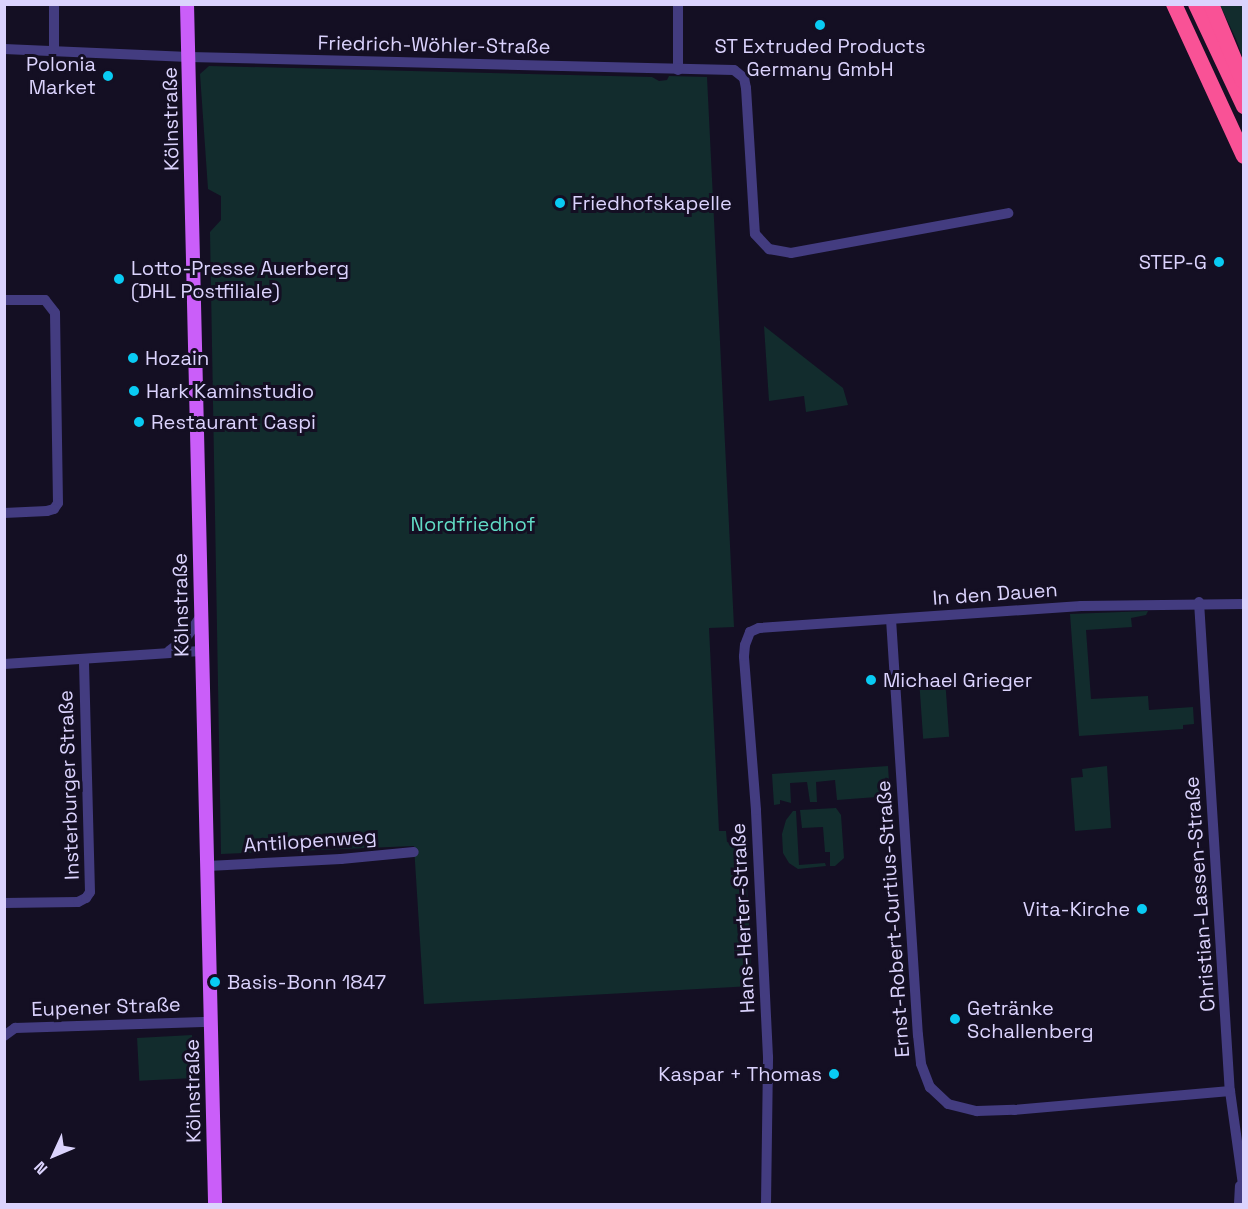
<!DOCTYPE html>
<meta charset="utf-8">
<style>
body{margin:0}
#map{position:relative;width:1248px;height:1209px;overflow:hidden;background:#140f23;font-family:"Space Grotesk",sans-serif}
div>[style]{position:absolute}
.green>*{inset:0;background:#122c2d;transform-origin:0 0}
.minor>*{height:10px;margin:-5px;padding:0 5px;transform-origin:5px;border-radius:5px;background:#433c80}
.major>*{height:14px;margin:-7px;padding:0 7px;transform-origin:7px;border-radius:7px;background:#ca5ef9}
.highway>*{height:16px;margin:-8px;padding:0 8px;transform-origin:8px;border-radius:8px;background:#f95296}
.dots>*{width:16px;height:16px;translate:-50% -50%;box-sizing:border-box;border:3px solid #140f23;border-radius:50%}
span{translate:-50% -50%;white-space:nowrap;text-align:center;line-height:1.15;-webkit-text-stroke:6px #140f23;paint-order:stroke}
.street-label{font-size:20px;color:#dbd3fd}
.poi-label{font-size:20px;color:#dbd3fd}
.right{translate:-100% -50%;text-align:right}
.left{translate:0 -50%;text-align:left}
.park-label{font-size:20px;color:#61dbc5}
.frame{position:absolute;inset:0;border:6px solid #dbd3fd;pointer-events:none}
.north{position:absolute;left:24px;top:1125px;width:60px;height:60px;-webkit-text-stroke:4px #140f23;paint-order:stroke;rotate:226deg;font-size:16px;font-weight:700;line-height:24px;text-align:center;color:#dbd3fd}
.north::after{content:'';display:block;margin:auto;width:21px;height:27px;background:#dbd3fd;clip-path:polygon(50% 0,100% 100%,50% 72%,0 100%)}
</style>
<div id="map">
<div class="green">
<div style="clip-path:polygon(1220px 5px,1243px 5px,1243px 58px,1236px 39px)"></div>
<div style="clip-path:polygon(209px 66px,652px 77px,659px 81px,667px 80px,669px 76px,707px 77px,734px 627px,709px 628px,719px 831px,726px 831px,727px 842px,745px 846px,752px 986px,424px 1004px,414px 846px,221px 854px,210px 232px,221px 220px,221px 196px,208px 189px,200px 74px)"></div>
<div style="clip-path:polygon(764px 326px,843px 388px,848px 405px,806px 412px,804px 396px,769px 401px)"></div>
<div style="clip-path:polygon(1148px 611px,1146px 615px,1131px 618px,1132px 627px,1086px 630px,1091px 699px,1148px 696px,1149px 710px,1193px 707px,1194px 724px,1183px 725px,1183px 729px,1079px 736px,1070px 614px)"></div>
<div style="left:945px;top:678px;width:59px;height:26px;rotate:86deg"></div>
<div style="clip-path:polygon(888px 766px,890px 796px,837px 800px,835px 780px,816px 782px,817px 802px,810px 802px,807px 782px,790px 783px,791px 803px,780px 800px,780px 804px,774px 805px,772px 774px)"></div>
<div style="clip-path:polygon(1107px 766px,1111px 828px,1075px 831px,1071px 778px,1083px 777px,1082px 769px)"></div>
<div style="clip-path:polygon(836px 808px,841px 815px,844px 858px,835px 866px,830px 866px,830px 852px,825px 852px,823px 827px,802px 828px,800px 810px)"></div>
<div style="clip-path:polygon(793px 811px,796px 811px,799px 865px,825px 863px,826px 866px,798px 869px,789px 863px,783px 853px,782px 834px,786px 820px)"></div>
<div style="left:192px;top:1035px;width:43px;height:55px;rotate:87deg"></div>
</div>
<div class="minor">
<div style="left:678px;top:4px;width:66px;rotate:90deg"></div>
<div style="left:4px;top:49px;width:185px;rotate:2.5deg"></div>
<div style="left:189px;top:57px;width:545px;rotate:1.37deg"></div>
<div style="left:734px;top:70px;width:13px;rotate:39deg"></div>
<div style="left:744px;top:78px;width:10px;rotate:79deg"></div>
<div style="left:746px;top:88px;width:146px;rotate:86.5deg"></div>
<div style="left:755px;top:234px;width:21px;rotate:47deg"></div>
<div style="left:769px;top:249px;width:22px;rotate:10deg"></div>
<div style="left:791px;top:253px;width:221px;rotate:-10.4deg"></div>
<div style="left:54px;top:50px;width:46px;rotate:-90deg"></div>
<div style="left:4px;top:300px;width:41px"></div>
<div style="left:45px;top:300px;width:16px;rotate:52deg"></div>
<div style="left:55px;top:313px;width:190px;rotate:89.1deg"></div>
<div style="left:58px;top:503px;width:7px;rotate:124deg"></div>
<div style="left:54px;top:509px;width:7px;rotate:164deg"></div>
<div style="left:47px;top:511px;width:43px;rotate:177.3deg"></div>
<div style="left:1199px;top:602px;width:490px;rotate:86.4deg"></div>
<div style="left:1230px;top:1091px;width:102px;rotate:82.1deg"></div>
<div style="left:891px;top:619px;width:417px;rotate:86.3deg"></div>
<div style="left:918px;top:1035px;width:29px;rotate:84deg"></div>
<div style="left:921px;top:1064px;width:25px;rotate:69deg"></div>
<div style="left:930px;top:1087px;width:25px;rotate:43deg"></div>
<div style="left:948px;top:1104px;width:30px;rotate:14deg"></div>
<div style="left:977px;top:1111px;width:37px;rotate:-2deg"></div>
<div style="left:1014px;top:1110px;width:217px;rotate:-5deg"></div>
<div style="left:169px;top:651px;width:21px;rotate:-37deg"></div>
<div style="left:186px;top:638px;width:25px;rotate:-56deg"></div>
<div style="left:4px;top:664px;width:197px;rotate:-3.8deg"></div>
<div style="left:208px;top:866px;width:133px;rotate:-3deg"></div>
<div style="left:341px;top:859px;width:73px;rotate:-5.5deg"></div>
<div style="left:4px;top:903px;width:74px;rotate:-0.8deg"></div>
<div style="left:78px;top:902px;width:9px;rotate:-27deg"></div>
<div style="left:86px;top:898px;width:7px;rotate:-56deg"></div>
<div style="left:90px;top:892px;width:233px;rotate:-91.5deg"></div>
<div style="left:4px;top:1036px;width:14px;rotate:-36deg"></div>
<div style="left:15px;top:1028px;width:196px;rotate:-1.8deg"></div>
<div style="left:766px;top:1204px;width:147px;rotate:-89.2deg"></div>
<div style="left:768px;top:1057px;width:247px;rotate:-92.8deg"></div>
<div style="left:756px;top:810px;width:154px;rotate:-94.5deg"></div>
<div style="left:744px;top:656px;width:11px;rotate:-85deg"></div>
<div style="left:745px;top:645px;width:14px;rotate:-69deg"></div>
<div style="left:750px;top:632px;width:10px;rotate:-24deg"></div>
<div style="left:759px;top:628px;width:323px;rotate:-3.9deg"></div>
<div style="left:1081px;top:606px;width:163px;rotate:-0.7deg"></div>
<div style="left:1239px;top:1204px;width:18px;rotate:-87deg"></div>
</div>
<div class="major">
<div style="left:187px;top:4px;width:1200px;rotate:88.66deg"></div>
</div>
<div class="highway">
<div style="left:1174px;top:4px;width:167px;rotate:65.3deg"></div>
<div style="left:1196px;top:4px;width:113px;rotate:64.8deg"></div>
<div style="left:1211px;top:4px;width:83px;rotate:67.4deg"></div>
</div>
<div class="dots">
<div style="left:820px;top:25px;background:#09cbf3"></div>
<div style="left:108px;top:76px;background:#09cbf3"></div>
<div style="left:560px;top:203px;background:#09cbf3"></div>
<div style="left:1219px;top:262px;background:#09cbf3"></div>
<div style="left:119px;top:279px;background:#09cbf3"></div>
<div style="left:133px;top:358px;background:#09cbf3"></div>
<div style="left:134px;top:391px;background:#09cbf3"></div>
<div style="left:139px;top:422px;background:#09cbf3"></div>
<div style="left:871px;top:680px;background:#09cbf3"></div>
<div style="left:1142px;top:909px;background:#09cbf3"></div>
<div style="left:215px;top:982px;background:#09cbf3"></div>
<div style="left:955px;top:1019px;background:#09cbf3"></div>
<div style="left:834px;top:1074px;background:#09cbf3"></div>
</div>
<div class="street-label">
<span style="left:434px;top:45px;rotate:1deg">Friedrich-Wöhler-Straße</span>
<span style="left:171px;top:119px;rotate:-91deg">Kölnstraße</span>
<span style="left:995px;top:594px;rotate:-4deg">In den Dauen</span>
<span style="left:181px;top:605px;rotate:-91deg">Kölnstraße</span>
<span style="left:69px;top:785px;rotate:-92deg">Insterburger Straße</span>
<span style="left:310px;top:841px;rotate:-4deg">Antilopenweg</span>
<span style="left:1200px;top:894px;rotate:-94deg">Christian-Lassen-Straße</span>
<span style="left:743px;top:918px;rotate:-93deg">Hans-Herter-Straße</span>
<span style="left:893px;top:919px;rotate:-94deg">Ernst-Robert-Curtius-Straße</span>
<span style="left:106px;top:1007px;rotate:-2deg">Eupener Straße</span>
<span style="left:193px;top:1091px;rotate:-91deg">Kölnstraße</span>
</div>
<div class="poi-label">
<span style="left:820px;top:58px">ST Extruded Products<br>Germany GmbH</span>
<span class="right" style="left:96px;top:76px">Polonia<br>Market</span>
<span class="left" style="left:572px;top:203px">Friedhofskapelle</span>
<span class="right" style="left:1207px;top:262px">STEP-G</span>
<span class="left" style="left:131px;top:280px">Lotto-Presse Auerberg<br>(DHL Postfiliale)</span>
<span class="left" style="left:145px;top:358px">Hozain</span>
<span class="left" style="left:146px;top:391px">Hark Kaminstudio</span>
<span class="left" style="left:151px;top:422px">Restaurant Caspi</span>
<span class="left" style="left:883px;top:680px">Michael Grieger</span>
<span class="right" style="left:1130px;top:909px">Vita-Kirche</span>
<span class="left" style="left:227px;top:982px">Basis-Bonn 1847</span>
<span class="left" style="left:967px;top:1020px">Getränke<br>Schallenberg</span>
<span class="right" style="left:822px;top:1074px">Kaspar + Thomas</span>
</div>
<div class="park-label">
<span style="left:473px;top:524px">Nordfriedhof</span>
</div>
<div class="frame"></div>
<div class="north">N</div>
</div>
